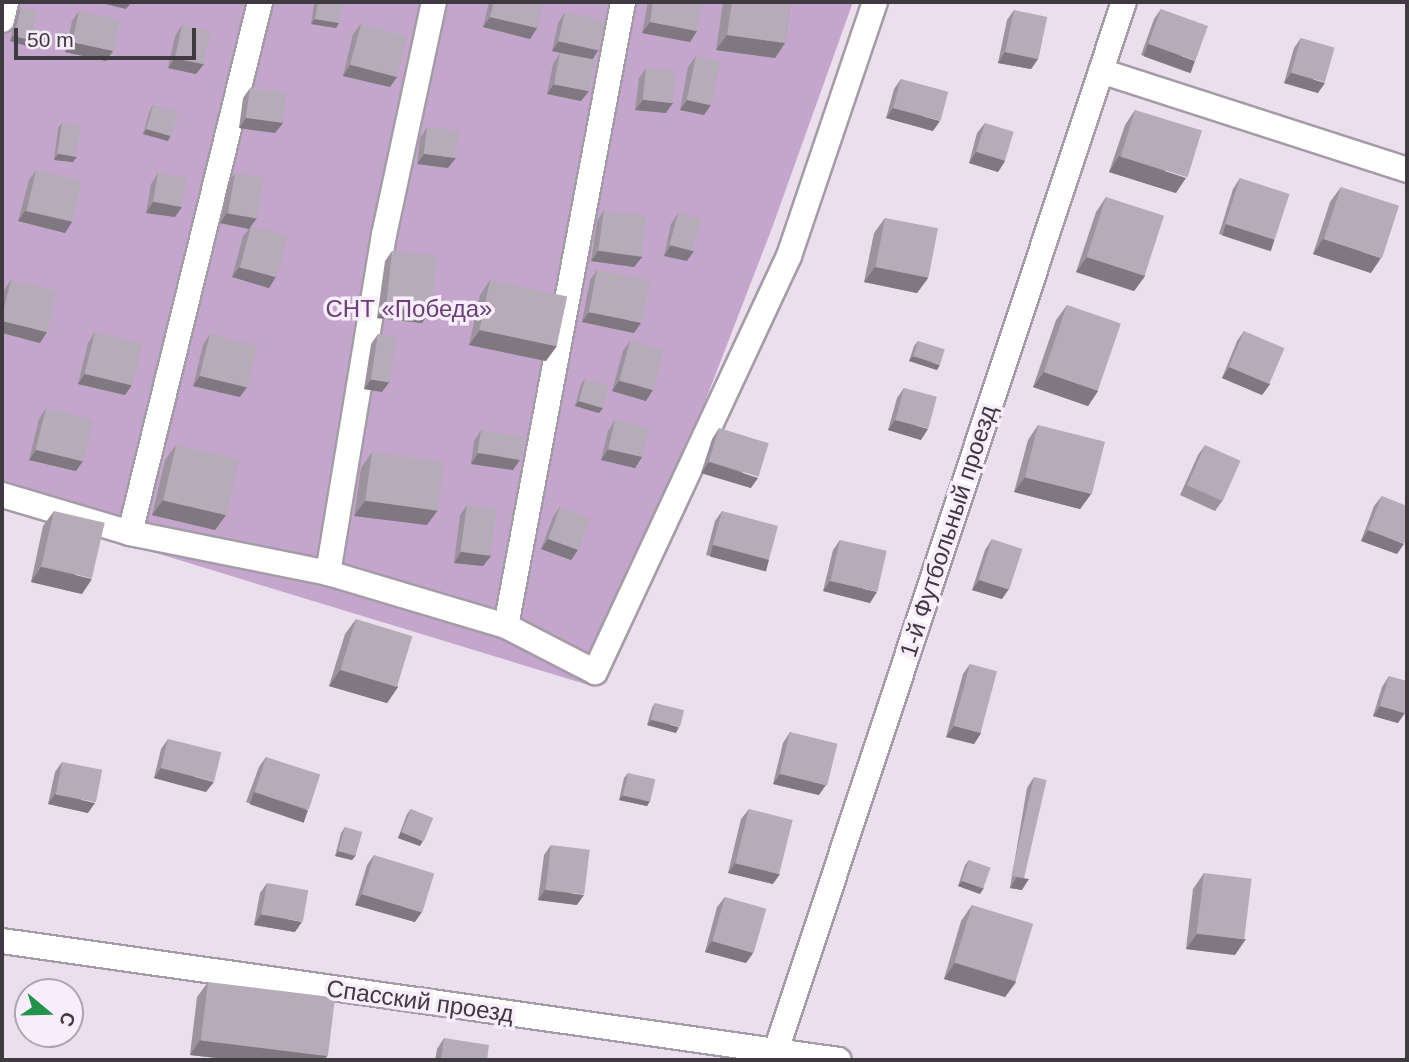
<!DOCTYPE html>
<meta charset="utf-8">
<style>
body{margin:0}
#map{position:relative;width:1409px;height:1062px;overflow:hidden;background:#ebdfee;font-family:Helvetica,sans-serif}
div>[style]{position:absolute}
.green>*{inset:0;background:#c4a6cc}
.roads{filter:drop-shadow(2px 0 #a59ba8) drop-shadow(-2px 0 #a59ba8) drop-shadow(0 2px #a59ba8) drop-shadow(0 -2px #a59ba8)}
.minor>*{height:24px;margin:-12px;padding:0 12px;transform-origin:12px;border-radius:12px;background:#fff}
.wall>*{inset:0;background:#9d939e}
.shaded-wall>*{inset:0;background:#7f7881;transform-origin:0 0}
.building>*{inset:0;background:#b6abb8;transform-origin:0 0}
span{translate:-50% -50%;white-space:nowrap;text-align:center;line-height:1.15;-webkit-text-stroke:7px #f8edfb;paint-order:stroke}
.park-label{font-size:24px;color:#6a3f75}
.street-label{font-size:24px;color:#3f3a40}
.frame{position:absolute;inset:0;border:4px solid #3f3a40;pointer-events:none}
.north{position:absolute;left:14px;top:978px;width:70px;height:70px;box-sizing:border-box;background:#f8edfb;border:2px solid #aea5b0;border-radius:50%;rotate:109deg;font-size:19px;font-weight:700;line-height:28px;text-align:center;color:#3f3a40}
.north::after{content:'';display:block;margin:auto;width:24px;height:32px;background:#23934c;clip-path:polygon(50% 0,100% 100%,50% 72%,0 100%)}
.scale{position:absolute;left:14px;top:28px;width:182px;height:32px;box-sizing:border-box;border:4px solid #3f3a40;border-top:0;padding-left:9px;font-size:21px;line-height:24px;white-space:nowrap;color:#3f3a40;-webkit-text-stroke:5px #f8edfb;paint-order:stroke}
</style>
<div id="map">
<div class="green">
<div style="clip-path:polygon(2px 2px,853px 2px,772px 228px,595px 687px,2px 506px)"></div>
</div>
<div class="roads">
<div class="minor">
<div style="left:2px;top:20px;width:18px;rotate:-77deg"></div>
<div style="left:1101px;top:71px;width:322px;rotate:17.9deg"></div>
<div style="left:2px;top:495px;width:134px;rotate:16.5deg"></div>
<div style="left:130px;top:533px;width:202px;rotate:11.4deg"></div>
<div style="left:328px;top:573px;width:186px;rotate:16.6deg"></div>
<div style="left:506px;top:626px;width:100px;rotate:27.3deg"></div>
<div style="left:595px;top:672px;width:459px;rotate:-65deg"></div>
<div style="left:789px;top:256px;width:268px;rotate:-71.3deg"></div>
<div style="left:130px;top:533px;width:547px;rotate:-76.24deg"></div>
<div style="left:328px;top:573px;width:343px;rotate:-80.6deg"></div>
<div style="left:384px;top:235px;width:238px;rotate:-77.9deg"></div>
<div style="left:506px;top:626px;width:635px;rotate:-79.38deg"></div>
<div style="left:2px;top:941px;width:845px;rotate:8.09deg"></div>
<div style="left:773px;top:1060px;width:1115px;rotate:-71.65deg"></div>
</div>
</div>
<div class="wall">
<div style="clip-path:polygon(317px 2px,339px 23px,336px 28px,311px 24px,314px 5px)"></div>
<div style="clip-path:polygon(489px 2px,543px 2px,537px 28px,530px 39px,483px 27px)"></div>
<div style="clip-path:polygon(648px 2px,703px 2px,690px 42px,642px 33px)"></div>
<div style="clip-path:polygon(723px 2px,791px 2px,785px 43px,775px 58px,716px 50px)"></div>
<div style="clip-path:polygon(21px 7px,31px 40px,27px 46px,10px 41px,17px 12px)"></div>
<div style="clip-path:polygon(1161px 9px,1188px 72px,1141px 55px,1154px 19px)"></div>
<div style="clip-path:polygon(1014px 10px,1038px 59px,1031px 69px,998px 63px,1007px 20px)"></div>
<div style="clip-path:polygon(79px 11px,113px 51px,106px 61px,65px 52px,72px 21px)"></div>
<div style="clip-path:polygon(565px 12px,599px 49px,592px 60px,581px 101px,547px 94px,553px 64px,560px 53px,591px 59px,552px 51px,558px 23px)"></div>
<div style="clip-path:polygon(361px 24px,397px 77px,390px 87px,343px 76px,353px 34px)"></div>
<div style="clip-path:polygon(182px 25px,204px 64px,196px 74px,168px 68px,175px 36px)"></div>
<div style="clip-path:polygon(1301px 38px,1318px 93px,1284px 83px,1294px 48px)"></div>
<div style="clip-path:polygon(696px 56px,704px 115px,680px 110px,688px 67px)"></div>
<div style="clip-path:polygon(646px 68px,666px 113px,635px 110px,639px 78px)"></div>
<div style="clip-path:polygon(901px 79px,933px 131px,886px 118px,894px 89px)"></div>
<div style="clip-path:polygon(250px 88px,283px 123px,275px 133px,239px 128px,243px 98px)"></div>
<div style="clip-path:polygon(153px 105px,168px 141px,143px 134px,150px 110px)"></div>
<div style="clip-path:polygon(1135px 110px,1176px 193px,1109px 172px,1125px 125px)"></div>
<div style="clip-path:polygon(62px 123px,73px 162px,54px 160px,58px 128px)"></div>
<div style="clip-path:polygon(985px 123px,1005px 161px,998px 172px,969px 163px,977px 133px)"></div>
<div style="clip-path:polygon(427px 127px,448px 168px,417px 164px,420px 138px)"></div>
<div style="clip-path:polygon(36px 170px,72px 222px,65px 233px,18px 221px,29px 180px)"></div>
<div style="clip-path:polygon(158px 173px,175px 217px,146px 213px,151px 184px)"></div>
<div style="clip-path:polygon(235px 173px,251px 226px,269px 288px,232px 277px,243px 236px,249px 229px,220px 223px,228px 183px)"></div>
<div style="clip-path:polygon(1240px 178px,1274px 240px,1267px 250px,1219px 234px,1233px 189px)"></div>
<div style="clip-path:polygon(1341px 187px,1371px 273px,1313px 254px,1330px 202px)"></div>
<div style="clip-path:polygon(1106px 197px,1145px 276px,1134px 291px,1076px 272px,1096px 212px)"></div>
<div style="clip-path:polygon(604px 210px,642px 257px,634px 267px,591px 261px,597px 221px)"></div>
<div style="clip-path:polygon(678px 213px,687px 261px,664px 256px,671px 224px)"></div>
<div style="clip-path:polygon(885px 218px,928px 278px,917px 293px,864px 282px,874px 233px)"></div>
<div style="clip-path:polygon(392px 251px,422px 323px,377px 318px,385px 261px)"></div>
<div style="clip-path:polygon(597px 270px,634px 333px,582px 322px,590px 280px)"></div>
<div style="clip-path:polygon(11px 280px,40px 343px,2px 333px,2px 297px,4px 290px)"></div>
<div style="clip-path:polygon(490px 280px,546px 361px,469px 345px,480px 295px)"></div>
<div style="clip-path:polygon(1067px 305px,1098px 391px,1088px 406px,1033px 387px,1056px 320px)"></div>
<div style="clip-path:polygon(1244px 331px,1270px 384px,1262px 395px,1222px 378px,1237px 341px)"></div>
<div style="clip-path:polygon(95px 332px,125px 395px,78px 384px,88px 343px)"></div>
<div style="clip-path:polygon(210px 334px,240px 397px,193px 386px,203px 345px)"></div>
<div style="clip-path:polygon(378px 334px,390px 381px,382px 392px,364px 389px,371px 344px)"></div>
<div style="clip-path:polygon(630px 341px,646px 401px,612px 391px,623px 351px)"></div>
<div style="clip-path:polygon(918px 341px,937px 370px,909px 361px,914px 346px)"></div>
<div style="clip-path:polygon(585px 379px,603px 408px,599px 413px,575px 406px,581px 384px)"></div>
<div style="clip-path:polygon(904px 388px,921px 440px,888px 430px,897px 398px)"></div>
<div style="clip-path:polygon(46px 408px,76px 471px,29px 460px,39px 419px)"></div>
<div style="clip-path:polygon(615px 420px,642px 457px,635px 468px,601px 460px,608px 431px)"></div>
<div style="clip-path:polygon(1038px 425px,1091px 494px,1080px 509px,1014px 492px,1028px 440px)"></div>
<div style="clip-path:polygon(719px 428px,751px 488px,701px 473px,712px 439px)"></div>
<div style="clip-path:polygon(481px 430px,513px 470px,471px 464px,474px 441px)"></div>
<div style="clip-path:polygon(176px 445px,226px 515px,215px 530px,152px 515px,165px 460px)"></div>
<div style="clip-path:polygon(1205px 445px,1223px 500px,1215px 511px,1180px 495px,1198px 455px)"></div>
<div style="clip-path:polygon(372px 452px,427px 525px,354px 516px,361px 468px)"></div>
<div style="clip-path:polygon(1382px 496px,1397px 554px,1361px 541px,1374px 506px)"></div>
<div style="clip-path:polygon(467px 505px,491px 556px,483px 566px,454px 563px,460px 515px)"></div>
<div style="clip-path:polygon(560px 507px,578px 550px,571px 560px,541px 549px,553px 517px)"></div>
<div style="clip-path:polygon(54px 511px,82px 594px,31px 582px,43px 526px)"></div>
<div style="clip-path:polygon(722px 511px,769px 560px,762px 570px,706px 555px,715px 521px)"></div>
<div style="clip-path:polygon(992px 539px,1002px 599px,972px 590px,985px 550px)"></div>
<div style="clip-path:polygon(840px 540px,870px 603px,823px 591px,833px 550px)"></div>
<div style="clip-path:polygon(356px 619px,398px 687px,387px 703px,329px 686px,345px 634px)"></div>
<div style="clip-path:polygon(970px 664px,981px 733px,974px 744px,946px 737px,963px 674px)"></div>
<div style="clip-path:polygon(1389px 676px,1398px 723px,1373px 716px,1382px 687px)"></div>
<div style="clip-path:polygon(655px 703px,676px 733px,647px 725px,652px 708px)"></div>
<div style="clip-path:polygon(790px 732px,819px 795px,773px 784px,783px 743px)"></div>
<div style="clip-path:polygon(168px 739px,206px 792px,154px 778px,161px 749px)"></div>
<div style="clip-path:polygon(266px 757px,308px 811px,300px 821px,246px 802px,259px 767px)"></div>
<div style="clip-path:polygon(62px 762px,88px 813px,48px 804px,55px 772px)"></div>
<div style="clip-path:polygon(628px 773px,650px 801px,647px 806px,619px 800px,624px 778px)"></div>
<div style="clip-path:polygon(1034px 777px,1022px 890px,1010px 888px,1027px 788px)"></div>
<div style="clip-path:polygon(411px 809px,420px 846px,398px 838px,407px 814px)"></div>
<div style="clip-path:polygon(749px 809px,773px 884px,728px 873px,741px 819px)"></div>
<div style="clip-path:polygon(345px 827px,356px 855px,352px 860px,335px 856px,341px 833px)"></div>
<div style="clip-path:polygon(551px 845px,577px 905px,538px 900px,544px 855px)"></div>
<div style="clip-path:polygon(374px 855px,415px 922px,355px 905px,367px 865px)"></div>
<div style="clip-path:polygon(969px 860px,980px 894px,958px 886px,965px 865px)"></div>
<div style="clip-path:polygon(1204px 873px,1235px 955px,1186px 949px,1193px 889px)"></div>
<div style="clip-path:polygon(267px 883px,295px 932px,254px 925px,260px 893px)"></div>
<div style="clip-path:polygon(725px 897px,753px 953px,746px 963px,705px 952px,717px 907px)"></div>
<div style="clip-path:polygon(972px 905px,1016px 982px,1005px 997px,944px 979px,961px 921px)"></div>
<div style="clip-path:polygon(208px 982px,328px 1055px,324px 1060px,234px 1060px,190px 1055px,197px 997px)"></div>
<div style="clip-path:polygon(444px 1038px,487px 1060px,435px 1060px,437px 1049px)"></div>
</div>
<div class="shaded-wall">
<div style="clip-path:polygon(107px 2px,120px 2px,130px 4px,126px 9px,105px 4px)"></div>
<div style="clip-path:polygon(585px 2px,599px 2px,597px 4px)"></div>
<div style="clip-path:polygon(490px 17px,537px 28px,530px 39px,483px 27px)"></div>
<div style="clip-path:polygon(315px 19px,339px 23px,336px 28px,311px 24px)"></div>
<div style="clip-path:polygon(650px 22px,697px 31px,690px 42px,642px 33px)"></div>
<div style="clip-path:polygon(727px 35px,785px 43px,775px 58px,716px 50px)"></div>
<div style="clip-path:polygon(13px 36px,31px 40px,27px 46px,10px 41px)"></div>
<div style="clip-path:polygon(559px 41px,599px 49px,592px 60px,552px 51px)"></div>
<div style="clip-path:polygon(72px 42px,113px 51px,106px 61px,65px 52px)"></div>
<div style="left:1148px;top:44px;width:50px;height:13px;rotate:20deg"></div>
<div style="clip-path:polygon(1005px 52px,1038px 59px,1031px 69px,998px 63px)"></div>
<div style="clip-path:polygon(175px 58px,204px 64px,196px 74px,168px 68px)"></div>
<div style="clip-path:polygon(350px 65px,397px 77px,390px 87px,343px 76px)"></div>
<div style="clip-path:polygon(1291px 73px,1325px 83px,1318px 93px,1284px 83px)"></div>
<div style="clip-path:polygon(554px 84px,589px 91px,581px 101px,547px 94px)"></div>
<div style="clip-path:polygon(643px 100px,673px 103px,666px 113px,635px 110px)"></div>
<div style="clip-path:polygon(687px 100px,711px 105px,704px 115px,680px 110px)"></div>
<div style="clip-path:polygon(893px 108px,940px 121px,933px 131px,886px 118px)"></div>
<div style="clip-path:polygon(246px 118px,283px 123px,275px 133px,239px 128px)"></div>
<div style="clip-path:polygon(147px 129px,171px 135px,168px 141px,143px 134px)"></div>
<div style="clip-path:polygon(976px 152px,1005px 161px,998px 172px,969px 163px)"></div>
<div style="clip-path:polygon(58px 154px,77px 157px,73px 162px,54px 160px)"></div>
<div style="clip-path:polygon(424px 154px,456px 158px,448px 168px,417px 164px)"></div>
<div style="clip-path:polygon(1119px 156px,1186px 178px,1176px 193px,1109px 172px)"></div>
<div style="clip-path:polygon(153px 202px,182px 207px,175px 217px,146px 213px)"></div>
<div style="clip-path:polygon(25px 211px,72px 222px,65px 233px,18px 221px)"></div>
<div style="clip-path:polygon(227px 213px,257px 218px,249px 229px,220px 223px)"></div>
<div style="left:1226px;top:224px;width:51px;height:12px;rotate:18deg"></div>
<div style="clip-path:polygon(1323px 239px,1381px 258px,1371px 273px,1313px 254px)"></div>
<div style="clip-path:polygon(671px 245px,694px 251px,687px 261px,664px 256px)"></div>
<div style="clip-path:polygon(598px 251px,642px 257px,634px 267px,591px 261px)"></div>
<div style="clip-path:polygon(1087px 257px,1145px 276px,1134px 291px,1076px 272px)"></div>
<div style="clip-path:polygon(239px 267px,276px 277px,269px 288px,232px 277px)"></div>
<div style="clip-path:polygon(875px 267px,928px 278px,917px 293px,864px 282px)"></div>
<div style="clip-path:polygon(385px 307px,429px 313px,422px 323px,377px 318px)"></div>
<div style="clip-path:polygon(589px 312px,641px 323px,634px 333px,582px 322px)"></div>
<div style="clip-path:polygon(2px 321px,47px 332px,40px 343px,2px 333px)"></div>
<div style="clip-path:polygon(480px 330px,557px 346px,546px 361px,469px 345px)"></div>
<div style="clip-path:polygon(913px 356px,940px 365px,937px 370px,909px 361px)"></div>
<div style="clip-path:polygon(1229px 367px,1270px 384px,1262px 395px,1222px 378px)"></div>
<div style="clip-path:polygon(1044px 372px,1098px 391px,1088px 406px,1033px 387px)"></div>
<div style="clip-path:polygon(85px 374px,132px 385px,125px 395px,78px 384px)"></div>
<div style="clip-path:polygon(200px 376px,247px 387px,240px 397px,193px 386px)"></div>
<div style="clip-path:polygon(371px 379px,390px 381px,382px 392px,364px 389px)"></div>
<div style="clip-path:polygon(619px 381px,653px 390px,646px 401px,612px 391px)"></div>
<div style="clip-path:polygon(579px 401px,603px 408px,599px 413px,575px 406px)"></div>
<div style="clip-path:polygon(895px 420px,928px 429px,921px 440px,888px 430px)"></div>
<div style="clip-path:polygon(608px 449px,642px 457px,635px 468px,601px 460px)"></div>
<div style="clip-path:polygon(36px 450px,83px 461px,76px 471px,29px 460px)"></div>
<div style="clip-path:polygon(478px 453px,520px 460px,513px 470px,471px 464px)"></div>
<div style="clip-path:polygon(709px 462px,758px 478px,751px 488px,701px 473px)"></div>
<div style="clip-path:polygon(1025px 477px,1091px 494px,1080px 509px,1014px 492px)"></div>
<div style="clip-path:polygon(163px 500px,226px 515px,215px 530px,152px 515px)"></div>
<div style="clip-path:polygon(365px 501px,438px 510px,427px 525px,354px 516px)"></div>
<div style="clip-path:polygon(1368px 530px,1404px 544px,1397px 554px,1361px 541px)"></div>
<div style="clip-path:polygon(548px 539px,578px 550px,571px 560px,541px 549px)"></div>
<div style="left:713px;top:545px;width:58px;height:12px;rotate:15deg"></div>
<div style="clip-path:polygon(461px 552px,491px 556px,483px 566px,454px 563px)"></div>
<div style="clip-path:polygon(41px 567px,92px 579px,82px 594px,31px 582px)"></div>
<div style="clip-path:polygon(979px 580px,1009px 589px,1002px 599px,972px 590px)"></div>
<div style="clip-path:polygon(830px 581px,877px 592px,870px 603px,823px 591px)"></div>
<div style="clip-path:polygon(340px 670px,398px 687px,387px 703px,329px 686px)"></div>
<div style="clip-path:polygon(1380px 706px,1405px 713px,1398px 723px,1373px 716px)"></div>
<div style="clip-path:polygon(651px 720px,679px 727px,676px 733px,647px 725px)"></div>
<div style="clip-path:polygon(954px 726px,981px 733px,974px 744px,946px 737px)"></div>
<div style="clip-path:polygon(161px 768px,214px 782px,206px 792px,154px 778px)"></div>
<div style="clip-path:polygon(780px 774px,826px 785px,819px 795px,773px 784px)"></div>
<div style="left:254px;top:792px;width:57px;height:13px;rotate:19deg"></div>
<div style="clip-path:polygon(55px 794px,95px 803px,88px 813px,48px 804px)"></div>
<div style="clip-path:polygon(623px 795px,650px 801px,647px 806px,619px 800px)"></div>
<div style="clip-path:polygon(401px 832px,423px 841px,420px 846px,398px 838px)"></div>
<div style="clip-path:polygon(339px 851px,356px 855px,352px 860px,335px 856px)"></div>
<div style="clip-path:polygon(735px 863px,780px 874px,773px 884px,728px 873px)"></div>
<div style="clip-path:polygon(1017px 877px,1029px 879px,1022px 890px,1010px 888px)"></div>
<div style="clip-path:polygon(962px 881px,984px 888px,980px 894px,958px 886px)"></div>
<div style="clip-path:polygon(545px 890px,584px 895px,577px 905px,538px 900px)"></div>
<div style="clip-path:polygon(362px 894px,422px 912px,415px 922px,355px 905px)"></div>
<div style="clip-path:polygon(261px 914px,302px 922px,295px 932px,254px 925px)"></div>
<div style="clip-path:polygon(1197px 934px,1246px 939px,1235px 955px,1186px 949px)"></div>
<div style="clip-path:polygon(712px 941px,753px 953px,746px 963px,705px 952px)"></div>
<div style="clip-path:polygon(955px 963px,1016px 982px,1005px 997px,944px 979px)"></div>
<div style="clip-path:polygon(200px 1040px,328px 1055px,324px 1060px,234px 1060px,190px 1055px)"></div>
</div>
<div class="building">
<div style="clip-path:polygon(318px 2px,327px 2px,342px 4px,339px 23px,315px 19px)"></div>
<div style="clip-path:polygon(494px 2px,543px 2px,537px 28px,490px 17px)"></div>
<div style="clip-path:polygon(653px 2px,703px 2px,697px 31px,650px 22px)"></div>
<div style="clip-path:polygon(732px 2px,791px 2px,785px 43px,727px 35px)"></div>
<div style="left:21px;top:7px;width:17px;height:30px;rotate:13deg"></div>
<div style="left:1161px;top:9px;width:50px;height:37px;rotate:20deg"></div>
<div style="left:1014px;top:10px;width:34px;height:43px;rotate:12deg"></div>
<div style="left:79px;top:11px;width:42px;height:32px;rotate:12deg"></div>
<div style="left:565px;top:12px;width:41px;height:30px;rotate:13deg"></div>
<div style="left:361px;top:24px;width:48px;height:42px;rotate:15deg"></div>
<div style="left:182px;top:25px;width:29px;height:34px;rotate:12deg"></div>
<div style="left:1301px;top:38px;width:35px;height:36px;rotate:16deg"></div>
<div style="left:560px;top:53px;width:36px;height:32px;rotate:11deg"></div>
<div style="left:696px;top:56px;width:25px;height:45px;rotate:12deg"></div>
<div style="left:646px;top:68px;width:30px;height:32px;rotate:6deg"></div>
<div style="left:901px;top:79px;width:49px;height:30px;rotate:15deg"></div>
<div style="left:250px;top:88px;width:37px;height:30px;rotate:8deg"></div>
<div style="left:153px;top:105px;width:26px;height:25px;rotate:16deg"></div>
<div style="left:1135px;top:110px;width:70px;height:49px;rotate:17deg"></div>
<div style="left:62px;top:123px;width:19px;height:31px;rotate:9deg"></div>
<div style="left:985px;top:123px;width:30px;height:30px;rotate:17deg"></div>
<div style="left:427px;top:127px;width:32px;height:27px;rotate:7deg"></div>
<div style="left:36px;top:170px;width:47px;height:42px;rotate:13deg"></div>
<div style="left:158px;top:173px;width:29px;height:29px;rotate:10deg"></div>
<div style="left:235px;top:173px;width:29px;height:41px;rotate:10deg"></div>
<div style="left:1240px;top:178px;width:52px;height:48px;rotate:18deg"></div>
<div style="left:1341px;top:187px;width:61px;height:55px;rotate:18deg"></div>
<div style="left:1106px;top:197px;width:61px;height:63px;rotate:18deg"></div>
<div style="left:604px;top:210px;width:43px;height:41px;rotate:8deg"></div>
<div style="left:678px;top:213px;width:24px;height:33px;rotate:15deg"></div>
<div style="left:885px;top:218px;width:54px;height:50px;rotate:11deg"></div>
<div style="left:251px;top:226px;width:38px;height:43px;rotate:15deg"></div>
<div style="left:392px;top:251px;width:45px;height:56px;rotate:6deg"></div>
<div style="left:597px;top:270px;width:54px;height:43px;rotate:11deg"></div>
<div style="clip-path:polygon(11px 280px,57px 291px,47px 332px,2px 321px,2px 316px)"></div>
<div style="left:490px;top:280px;width:79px;height:51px;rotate:12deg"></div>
<div style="left:1067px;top:305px;width:57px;height:71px;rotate:19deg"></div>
<div style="left:1244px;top:331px;width:44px;height:39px;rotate:23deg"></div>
<div style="left:95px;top:332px;width:49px;height:43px;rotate:14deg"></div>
<div style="left:210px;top:334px;width:49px;height:43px;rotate:14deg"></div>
<div style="left:378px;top:334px;width:19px;height:46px;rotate:9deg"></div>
<div style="left:630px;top:341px;width:35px;height:41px;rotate:15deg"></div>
<div style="left:918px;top:341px;width:28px;height:16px;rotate:17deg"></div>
<div style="left:585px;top:379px;width:25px;height:23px;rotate:16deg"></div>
<div style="left:904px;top:388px;width:34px;height:33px;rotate:15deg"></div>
<div style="left:46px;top:408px;width:49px;height:43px;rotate:14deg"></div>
<div style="left:615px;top:420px;width:35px;height:30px;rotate:13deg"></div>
<div style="left:1038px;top:425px;width:69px;height:54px;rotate:14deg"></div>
<div style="left:719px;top:428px;width:52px;height:35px;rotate:17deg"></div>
<div style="left:481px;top:430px;width:44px;height:23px;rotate:9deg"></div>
<div style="left:176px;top:445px;width:65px;height:57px;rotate:13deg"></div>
<div style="left:1205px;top:445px;width:39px;height:44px;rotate:24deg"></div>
<div style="left:372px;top:452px;width:73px;height:49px;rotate:8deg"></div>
<div style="clip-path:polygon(1382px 496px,1407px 506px,1407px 536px,1404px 544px,1368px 530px)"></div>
<div style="left:467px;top:505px;width:30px;height:47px;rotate:8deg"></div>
<div style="left:560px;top:507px;width:32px;height:34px;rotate:20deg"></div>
<div style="left:54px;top:511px;width:52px;height:57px;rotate:13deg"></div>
<div style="left:722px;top:511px;width:58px;height:35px;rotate:15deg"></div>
<div style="left:992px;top:539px;width:32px;height:43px;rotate:18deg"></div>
<div style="left:840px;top:540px;width:48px;height:42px;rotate:13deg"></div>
<div style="left:356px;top:619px;width:59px;height:53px;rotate:17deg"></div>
<div style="left:970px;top:664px;width:28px;height:64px;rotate:15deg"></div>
<div style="clip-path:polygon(1389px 676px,1407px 681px,1407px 706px,1405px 713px,1380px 706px)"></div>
<div style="left:655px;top:703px;width:30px;height:17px;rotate:14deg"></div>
<div style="left:790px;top:732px;width:49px;height:43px;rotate:14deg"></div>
<div style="left:168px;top:739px;width:55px;height:30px;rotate:14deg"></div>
<div style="left:266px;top:757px;width:57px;height:37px;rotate:18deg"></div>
<div style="left:62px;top:762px;width:41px;height:33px;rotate:11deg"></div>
<div style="left:628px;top:773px;width:28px;height:23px;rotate:13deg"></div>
<div style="left:1034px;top:777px;width:13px;height:101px;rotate:13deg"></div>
<div style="left:411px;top:809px;width:24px;height:25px;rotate:22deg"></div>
<div style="left:749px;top:809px;width:45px;height:56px;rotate:14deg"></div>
<div style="left:345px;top:827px;width:18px;height:25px;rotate:16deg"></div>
<div style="left:551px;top:845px;width:39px;height:45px;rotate:7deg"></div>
<div style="left:374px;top:855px;width:63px;height:41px;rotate:17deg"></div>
<div style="left:969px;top:860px;width:23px;height:22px;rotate:20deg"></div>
<div style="left:1204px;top:873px;width:48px;height:61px;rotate:7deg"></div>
<div style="left:267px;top:883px;width:42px;height:32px;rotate:10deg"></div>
<div style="left:725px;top:897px;width:43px;height:46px;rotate:16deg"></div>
<div style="left:972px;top:905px;width:64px;height:60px;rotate:17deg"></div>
<div style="left:208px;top:982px;width:128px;height:59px;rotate:7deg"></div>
<div style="clip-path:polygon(444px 1038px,489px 1045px,487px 1060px,441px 1060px)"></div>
</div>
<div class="park-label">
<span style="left:409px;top:309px">СНТ «Победа»</span>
</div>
<div class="street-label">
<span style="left:948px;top:531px;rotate:-72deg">1-й Футбольный проезд</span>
<span style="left:420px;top:1001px;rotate:8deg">Спасский проезд</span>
</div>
<div class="frame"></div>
<div class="north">С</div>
<div class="scale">50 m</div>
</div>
